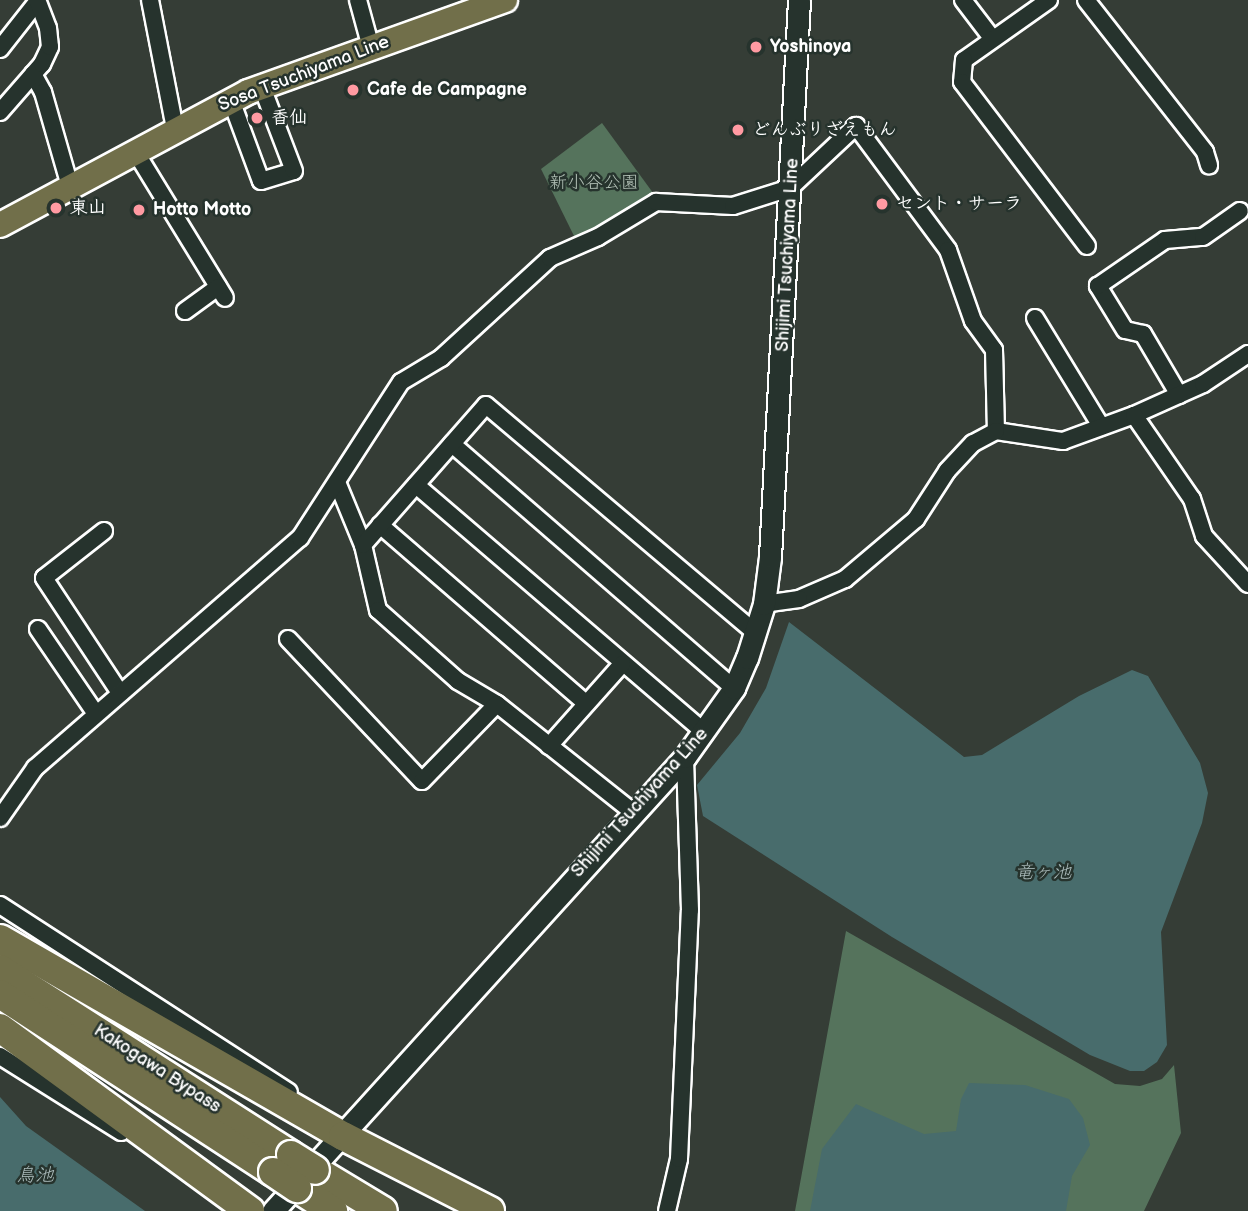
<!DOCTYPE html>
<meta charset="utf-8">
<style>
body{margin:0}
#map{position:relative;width:1248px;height:1211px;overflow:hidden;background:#353d36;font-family:"Balsamiq Sans","Klee One",sans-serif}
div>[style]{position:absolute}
.green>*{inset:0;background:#55735c}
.water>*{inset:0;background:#486c6c}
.roads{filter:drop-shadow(2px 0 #fff) drop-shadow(-2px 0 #fff) drop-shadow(0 2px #fff) drop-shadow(0 -2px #fff)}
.street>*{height:16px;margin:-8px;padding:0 8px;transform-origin:8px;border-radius:8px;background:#26332d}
.secondary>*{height:21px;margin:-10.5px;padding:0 10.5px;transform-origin:10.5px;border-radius:10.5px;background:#26332d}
.primary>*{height:24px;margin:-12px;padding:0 12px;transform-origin:12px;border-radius:12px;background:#716f4a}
.highway>*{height:28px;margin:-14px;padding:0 14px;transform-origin:14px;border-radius:14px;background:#716f4a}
.bridges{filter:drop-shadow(2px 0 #fff) drop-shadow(-2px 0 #fff) drop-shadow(0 2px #fff) drop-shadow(0 -2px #fff)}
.highway-bridge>*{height:28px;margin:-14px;padding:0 14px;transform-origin:14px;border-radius:14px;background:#716f4a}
.dots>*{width:19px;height:19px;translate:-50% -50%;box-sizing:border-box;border:4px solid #26332d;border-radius:50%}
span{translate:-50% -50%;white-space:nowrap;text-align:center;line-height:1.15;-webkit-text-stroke:5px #26332d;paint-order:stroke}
.poi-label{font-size:18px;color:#fff;font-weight:700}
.left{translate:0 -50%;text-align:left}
.street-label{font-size:18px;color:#fff}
.park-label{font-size:18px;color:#b2c0b6}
.water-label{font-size:19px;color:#adbdbd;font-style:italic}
</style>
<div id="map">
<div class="green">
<div style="clip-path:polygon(602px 123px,656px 197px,576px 240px,541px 169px)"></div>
<div style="clip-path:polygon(846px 931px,1115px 1084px,1140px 1086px,1162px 1079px,1174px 1065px,1181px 1133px,1144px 1211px,795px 1211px)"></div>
</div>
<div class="water">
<div style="clip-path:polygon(789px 622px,964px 757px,982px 755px,1079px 696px,1132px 670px,1148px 676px,1200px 763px,1208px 793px,1202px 823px,1161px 932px,1167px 1045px,1157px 1062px,1144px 1071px,1130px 1071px,1090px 1055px,892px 937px,703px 816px,697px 785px,740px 733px,766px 688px)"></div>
<div style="clip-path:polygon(969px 1083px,1025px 1085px,1069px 1099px,1083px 1118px,1090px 1145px,1072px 1176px,1066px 1211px,810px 1211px,822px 1149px,856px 1104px,924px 1134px,956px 1131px,961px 1099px)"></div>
<div style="clip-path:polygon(0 1097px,26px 1126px,145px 1211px,0 1211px)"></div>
</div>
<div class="roads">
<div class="street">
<div style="left:150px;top:0;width:131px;rotate:79deg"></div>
<div style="left:358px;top:0;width:50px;rotate:74.8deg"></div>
<div style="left:963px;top:0;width:48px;rotate:52.7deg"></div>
<div style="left:1049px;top:0;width:104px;rotate:144.8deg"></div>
<div style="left:964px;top:60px;width:22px;rotate:95deg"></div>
<div style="left:962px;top:82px;width:206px;rotate:52.7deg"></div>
<div style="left:1086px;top:0;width:193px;rotate:51.9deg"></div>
<div style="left:1205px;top:152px;width:14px;rotate:73deg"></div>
<div style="left:0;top:49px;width:60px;rotate:-51.8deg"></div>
<div style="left:33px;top:74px;width:21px;rotate:61deg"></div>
<div style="left:43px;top:92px;width:98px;rotate:74deg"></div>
<div style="left:231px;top:100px;width:86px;rotate:69.7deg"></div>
<div style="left:261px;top:181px;width:34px;rotate:-17deg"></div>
<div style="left:294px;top:171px;width:90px;rotate:-110.9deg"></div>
<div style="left:0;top:112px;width:64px;rotate:-48.8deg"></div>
<div style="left:42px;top:64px;width:19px;rotate:-65deg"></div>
<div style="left:50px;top:47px;width:19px;rotate:-96deg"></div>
<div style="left:48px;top:28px;width:30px;rotate:-111deg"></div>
<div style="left:135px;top:151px;width:172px;rotate:58.5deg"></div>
<div style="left:185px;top:311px;width:41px;rotate:-36deg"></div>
<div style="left:1035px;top:318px;width:127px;rotate:58.6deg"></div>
<div style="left:1179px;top:395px;width:71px;rotate:-120.5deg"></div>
<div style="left:1143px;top:334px;width:18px;rotate:-167deg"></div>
<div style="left:1125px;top:330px;width:52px;rotate:-121.5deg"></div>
<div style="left:1098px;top:286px;width:81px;rotate:-34.5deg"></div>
<div style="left:1165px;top:240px;width:38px;rotate:-5deg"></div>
<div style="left:1203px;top:237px;width:45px;rotate:-35.1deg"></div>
<div style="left:1134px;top:415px;width:76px;rotate:-24.2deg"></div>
<div style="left:1203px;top:384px;width:54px;rotate:-33.7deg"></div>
<div style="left:996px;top:431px;width:68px;rotate:8.5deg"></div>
<div style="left:1063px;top:441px;width:76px;rotate:-20.1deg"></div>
<div style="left:1134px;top:415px;width:102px;rotate:55.4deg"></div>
<div style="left:1192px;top:499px;width:39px;rotate:72deg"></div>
<div style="left:1204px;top:536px;width:65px;rotate:47.5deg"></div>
<div style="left:452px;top:444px;width:373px;rotate:40.9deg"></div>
<div style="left:337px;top:482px;width:68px;rotate:67.6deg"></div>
<div style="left:363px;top:545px;width:67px;rotate:77deg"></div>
<div style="left:378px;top:610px;width:107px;rotate:41.6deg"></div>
<div style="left:458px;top:681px;width:45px;rotate:30.5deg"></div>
<div style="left:497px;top:704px;width:174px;rotate:38.5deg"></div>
<div style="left:416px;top:485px;width:381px;rotate:40.6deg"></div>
<div style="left:380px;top:525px;width:270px;rotate:40.9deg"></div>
<div style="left:104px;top:531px;width:76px;rotate:141.9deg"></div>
<div style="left:44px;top:578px;width:138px;rotate:56.5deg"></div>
<div style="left:363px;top:545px;width:186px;rotate:-48.7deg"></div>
<div style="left:486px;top:405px;width:353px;rotate:40.2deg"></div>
<div style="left:38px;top:629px;width:103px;rotate:55.7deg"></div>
<div style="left:288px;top:639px;width:195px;rotate:46.7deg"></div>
<div style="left:422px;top:781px;width:107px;rotate:-45.8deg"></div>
<div style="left:549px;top:746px;width:110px;rotate:-48.3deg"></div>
<div style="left:0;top:818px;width:61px;rotate:-55deg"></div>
<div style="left:35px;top:768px;width:351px;rotate:-41deg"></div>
<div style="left:300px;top:538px;width:186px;rotate:-57.1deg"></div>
<div style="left:401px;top:382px;width:47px;rotate:-31deg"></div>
<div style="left:441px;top:358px;width:148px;rotate:-42.5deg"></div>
<div style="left:550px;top:258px;width:52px;rotate:-23.6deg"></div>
<div style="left:598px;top:237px;width:68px;rotate:-31.1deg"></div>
<div style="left:656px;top:202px;width:77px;rotate:3deg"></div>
<div style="left:733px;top:206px;width:60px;rotate:-17.5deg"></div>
<div style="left:790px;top:188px;width:91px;rotate:-43.2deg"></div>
<div style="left:856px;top:126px;width:154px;rotate:53.4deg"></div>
<div style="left:948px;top:250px;width:75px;rotate:70.6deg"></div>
<div style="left:973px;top:321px;width:36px;rotate:54deg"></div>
<div style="left:994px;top:350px;width:81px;rotate:88.6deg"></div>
<div style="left:996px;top:431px;width:26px;rotate:152deg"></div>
<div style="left:973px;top:443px;width:38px;rotate:133deg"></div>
<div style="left:947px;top:471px;width:57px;rotate:122.9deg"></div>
<div style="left:916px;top:519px;width:93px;rotate:139.8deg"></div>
<div style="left:845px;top:579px;width:50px;rotate:156.5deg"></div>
<div style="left:799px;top:599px;width:35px;rotate:172deg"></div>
<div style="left:0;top:905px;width:344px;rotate:32.9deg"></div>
<div style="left:0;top:1056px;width:143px;rotate:32.1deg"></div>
<div style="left:667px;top:1211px;width:53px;rotate:-77deg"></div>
<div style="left:679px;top:1159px;width:249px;rotate:-87.5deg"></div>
<div style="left:690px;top:910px;width:153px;rotate:-91.9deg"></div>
</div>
<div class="secondary">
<div style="left:273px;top:1211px;width:613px;rotate:-47.78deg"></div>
<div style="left:685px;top:757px;width:85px;rotate:-54.6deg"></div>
<div style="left:734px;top:688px;width:33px;rotate:-67deg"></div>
<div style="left:747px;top:658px;width:57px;rotate:-72.5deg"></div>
<div style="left:764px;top:604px;width:47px;rotate:-82.7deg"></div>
<div style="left:770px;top:557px;width:558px;rotate:-87.02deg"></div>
</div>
<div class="primary">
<div style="left:0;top:225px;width:281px;rotate:-28.2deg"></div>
<div style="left:248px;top:92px;width:273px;rotate:-19.7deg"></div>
</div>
<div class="highway">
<div style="left:0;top:939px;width:396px;rotate:29.9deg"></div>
<div style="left:343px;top:1136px;width:165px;rotate:27deg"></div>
<div style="left:0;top:969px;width:345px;rotate:32.6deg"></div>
<div style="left:0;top:994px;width:326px;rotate:33.1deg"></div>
<div style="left:0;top:1028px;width:310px;rotate:36.2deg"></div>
<div style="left:315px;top:1170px;width:79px;rotate:31.1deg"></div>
<div style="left:297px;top:1188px;width:43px;rotate:32.6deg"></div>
</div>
</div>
<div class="bridges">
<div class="highway-bridge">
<div style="left:291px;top:1155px;width:28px;rotate:32deg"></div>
<div style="left:273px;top:1172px;width:29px;rotate:34deg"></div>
</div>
</div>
<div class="dots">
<div style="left:756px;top:47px;background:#ff9aa2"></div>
<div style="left:353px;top:90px;background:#ff9aa2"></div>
<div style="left:257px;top:118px;background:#ff9aa2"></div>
<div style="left:738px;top:130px;background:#ff9aa2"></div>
<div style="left:882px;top:204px;background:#ff9aa2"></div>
<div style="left:56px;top:208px;background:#ff9aa2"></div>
<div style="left:139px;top:210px;background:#ff9aa2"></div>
</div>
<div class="poi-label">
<span class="left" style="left:770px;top:47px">Yoshinoya</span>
<span class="left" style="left:367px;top:90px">Cafe de Campagne</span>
<span class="left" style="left:271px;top:118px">香仙</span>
<span class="left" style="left:752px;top:130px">どんぶりざえもん</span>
<span class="left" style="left:896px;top:204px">セント・サーラ</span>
<span class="left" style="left:70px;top:208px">東山</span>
<span class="left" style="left:153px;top:210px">Hotto Motto</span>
</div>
<div class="street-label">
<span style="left:304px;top:74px;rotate:-21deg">Sosa Tsuchiyama Line</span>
<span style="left:788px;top:255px;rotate:-87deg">Shijimi Tsuchiyama Line</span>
<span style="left:640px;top:803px;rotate:-48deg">Shijimi Tsuchiyama Line</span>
<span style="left:157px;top:1069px;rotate:33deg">Kakogawa Bypass</span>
</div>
<div class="park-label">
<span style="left:594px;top:183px">新小谷公園</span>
</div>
<div class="water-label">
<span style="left:1043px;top:873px">竜ヶ池</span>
<span style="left:35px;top:1176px">鳥池</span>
</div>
</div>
